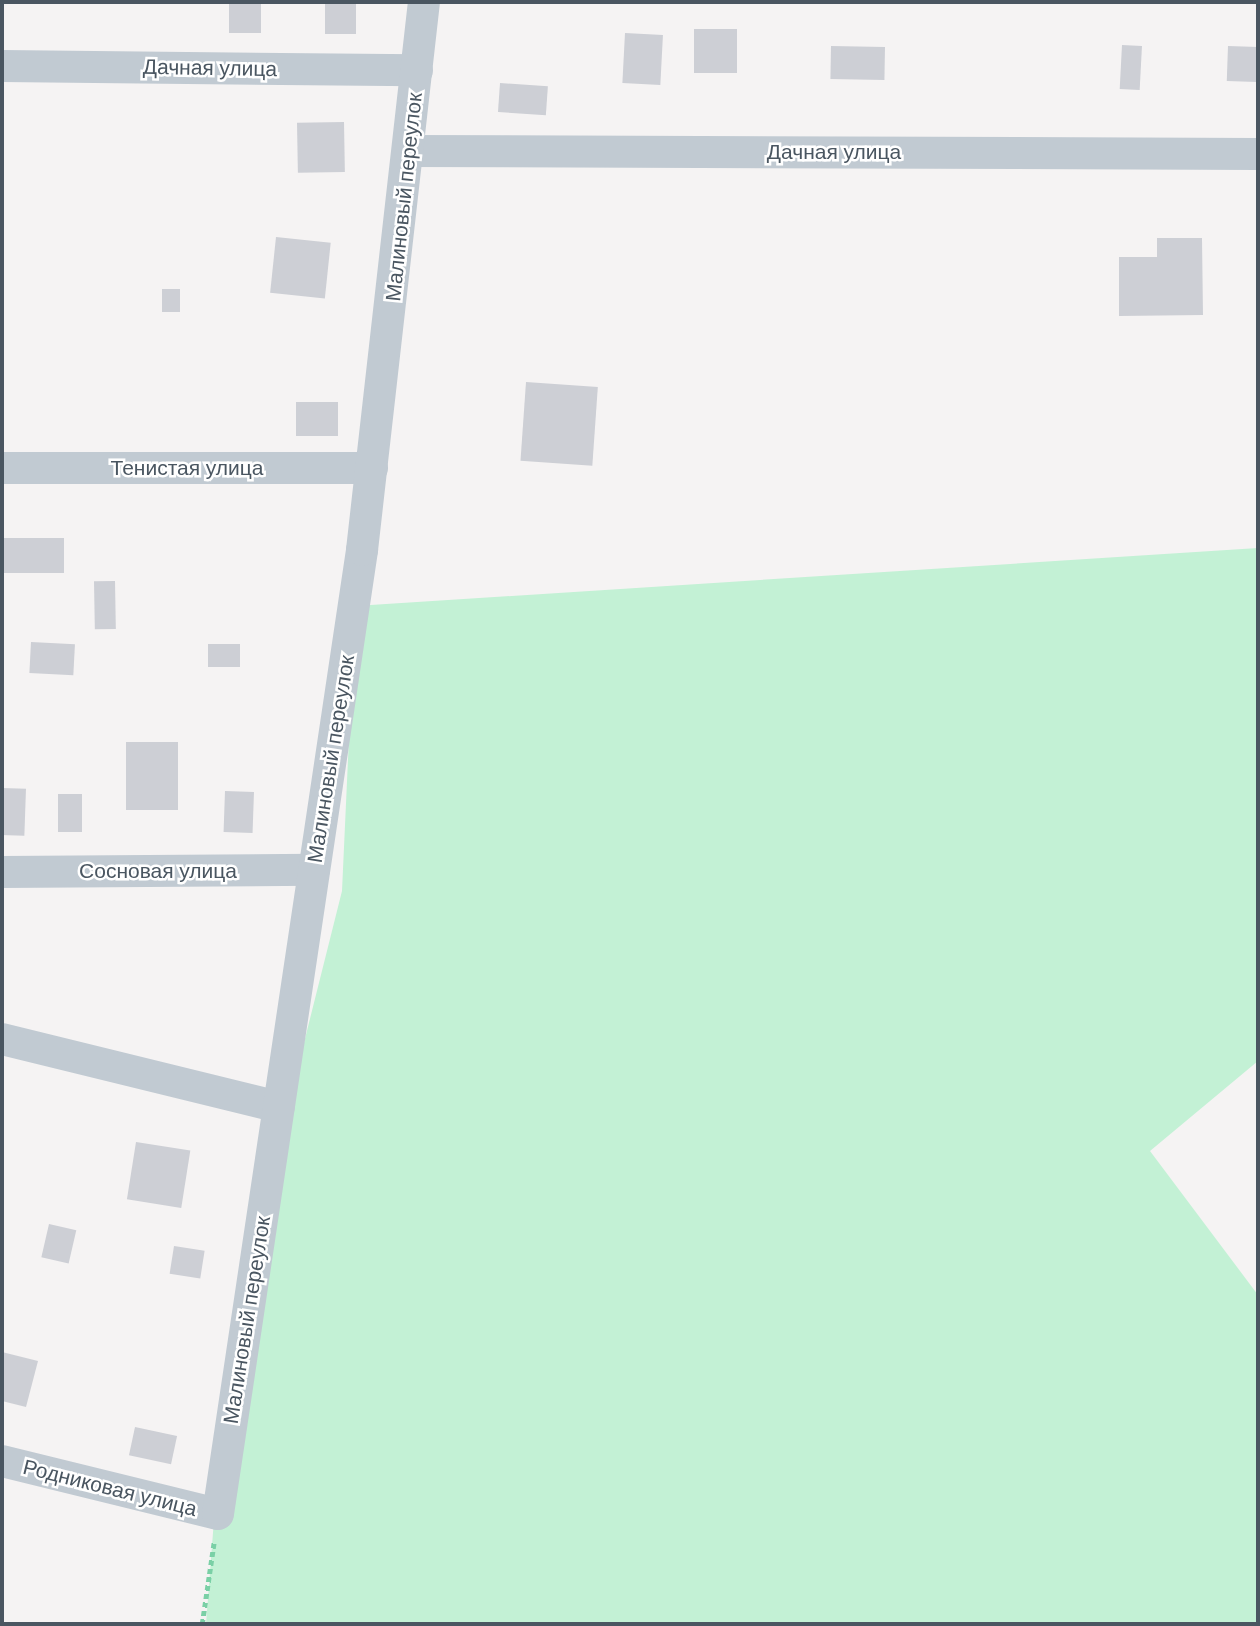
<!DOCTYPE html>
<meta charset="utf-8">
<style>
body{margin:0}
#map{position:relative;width:1260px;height:1626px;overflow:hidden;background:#f5f3f3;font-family:"DM Sans",sans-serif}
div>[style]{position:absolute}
.green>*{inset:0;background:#c3f1d5}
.building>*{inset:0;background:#cdcfd5;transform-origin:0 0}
.path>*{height:4.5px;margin-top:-2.25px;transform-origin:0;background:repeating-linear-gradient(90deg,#7ad0a6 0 5px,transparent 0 8.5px)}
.minor>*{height:32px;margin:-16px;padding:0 16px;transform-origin:16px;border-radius:16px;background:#c1cad2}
span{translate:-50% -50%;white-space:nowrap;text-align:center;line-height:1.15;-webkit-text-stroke:5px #fff;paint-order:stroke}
.street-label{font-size:21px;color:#4a5661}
.frame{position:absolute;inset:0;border:4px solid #4a5661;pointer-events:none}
</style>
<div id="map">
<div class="green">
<div style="clip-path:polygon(1258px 548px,1258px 1061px,1150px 1151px,1258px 1295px,1257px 1624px,206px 1624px,227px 1350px,342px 891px,355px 606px)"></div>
</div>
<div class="building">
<div style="left:229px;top:2px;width:32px;height:31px"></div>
<div style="left:325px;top:2px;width:31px;height:32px"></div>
<div style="left:737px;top:29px;width:44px;height:43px;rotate:90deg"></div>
<div style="left:625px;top:33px;width:38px;height:50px;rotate:3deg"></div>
<div style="left:1122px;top:45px;width:20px;height:44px;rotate:3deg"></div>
<div style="left:831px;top:46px;width:54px;height:33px;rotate:1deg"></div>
<div style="left:1228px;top:46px;width:30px;height:35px;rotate:2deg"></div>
<div style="left:500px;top:83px;width:48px;height:29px;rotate:4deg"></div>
<div style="left:344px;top:122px;width:50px;height:47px;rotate:89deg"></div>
<div style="left:276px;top:237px;width:55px;height:56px;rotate:6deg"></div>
<div style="clip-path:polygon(1157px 238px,1202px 238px,1203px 315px,1119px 316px,1119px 257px,1157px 257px)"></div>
<div style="left:162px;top:289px;width:18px;height:23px"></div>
<div style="left:526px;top:382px;width:72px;height:79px;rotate:4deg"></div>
<div style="left:296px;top:402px;width:42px;height:34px"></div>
<div style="left:2px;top:538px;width:62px;height:35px"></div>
<div style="left:115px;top:581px;width:48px;height:21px;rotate:89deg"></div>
<div style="left:31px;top:642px;width:44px;height:31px;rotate:3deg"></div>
<div style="left:208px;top:644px;width:32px;height:23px"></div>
<div style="left:126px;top:742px;width:52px;height:68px"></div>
<div style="left:2px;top:788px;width:24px;height:47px;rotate:2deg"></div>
<div style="left:225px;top:791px;width:29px;height:41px;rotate:2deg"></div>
<div style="left:58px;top:794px;width:24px;height:38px"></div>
<div style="left:136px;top:1142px;width:55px;height:58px;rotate:9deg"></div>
<div style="left:49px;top:1224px;width:28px;height:34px;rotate:13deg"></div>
<div style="left:174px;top:1246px;width:31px;height:28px;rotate:9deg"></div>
<div style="clip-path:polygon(2px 1352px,38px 1361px,26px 1407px,2px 1401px)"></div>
<div style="left:135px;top:1427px;width:43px;height:29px;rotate:12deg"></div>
</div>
<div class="path">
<div style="left:202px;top:1624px;width:83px;rotate:-81.7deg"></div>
</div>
<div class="minor">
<div style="left:2px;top:66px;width:415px;rotate:0.6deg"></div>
<div style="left:410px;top:151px;width:848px;rotate:0.2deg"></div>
<div style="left:2px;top:468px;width:370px"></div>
<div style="left:2px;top:872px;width:312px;rotate:-0.4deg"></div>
<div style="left:2px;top:1039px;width:285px;rotate:13.8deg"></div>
<div style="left:2px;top:1461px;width:222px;rotate:13.8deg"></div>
<div style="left:218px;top:1514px;width:975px;rotate:-81.5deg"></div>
<div style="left:362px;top:550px;width:551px;rotate:-83.55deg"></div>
</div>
<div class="street-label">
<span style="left:210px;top:68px;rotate:1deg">Дачная улица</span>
<span style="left:834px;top:152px">Дачная улица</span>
<span style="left:404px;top:197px;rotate:-84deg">Малиновый переулок</span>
<span style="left:187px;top:468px">Тенистая улица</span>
<span style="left:331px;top:759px;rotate:-81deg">Малиновый переулок</span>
<span style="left:158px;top:871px">Сосновая улица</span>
<span style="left:247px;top:1320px;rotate:-81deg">Малиновый переулок</span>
<span style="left:110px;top:1488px;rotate:14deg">Родниковая улица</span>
</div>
<div class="frame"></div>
</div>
